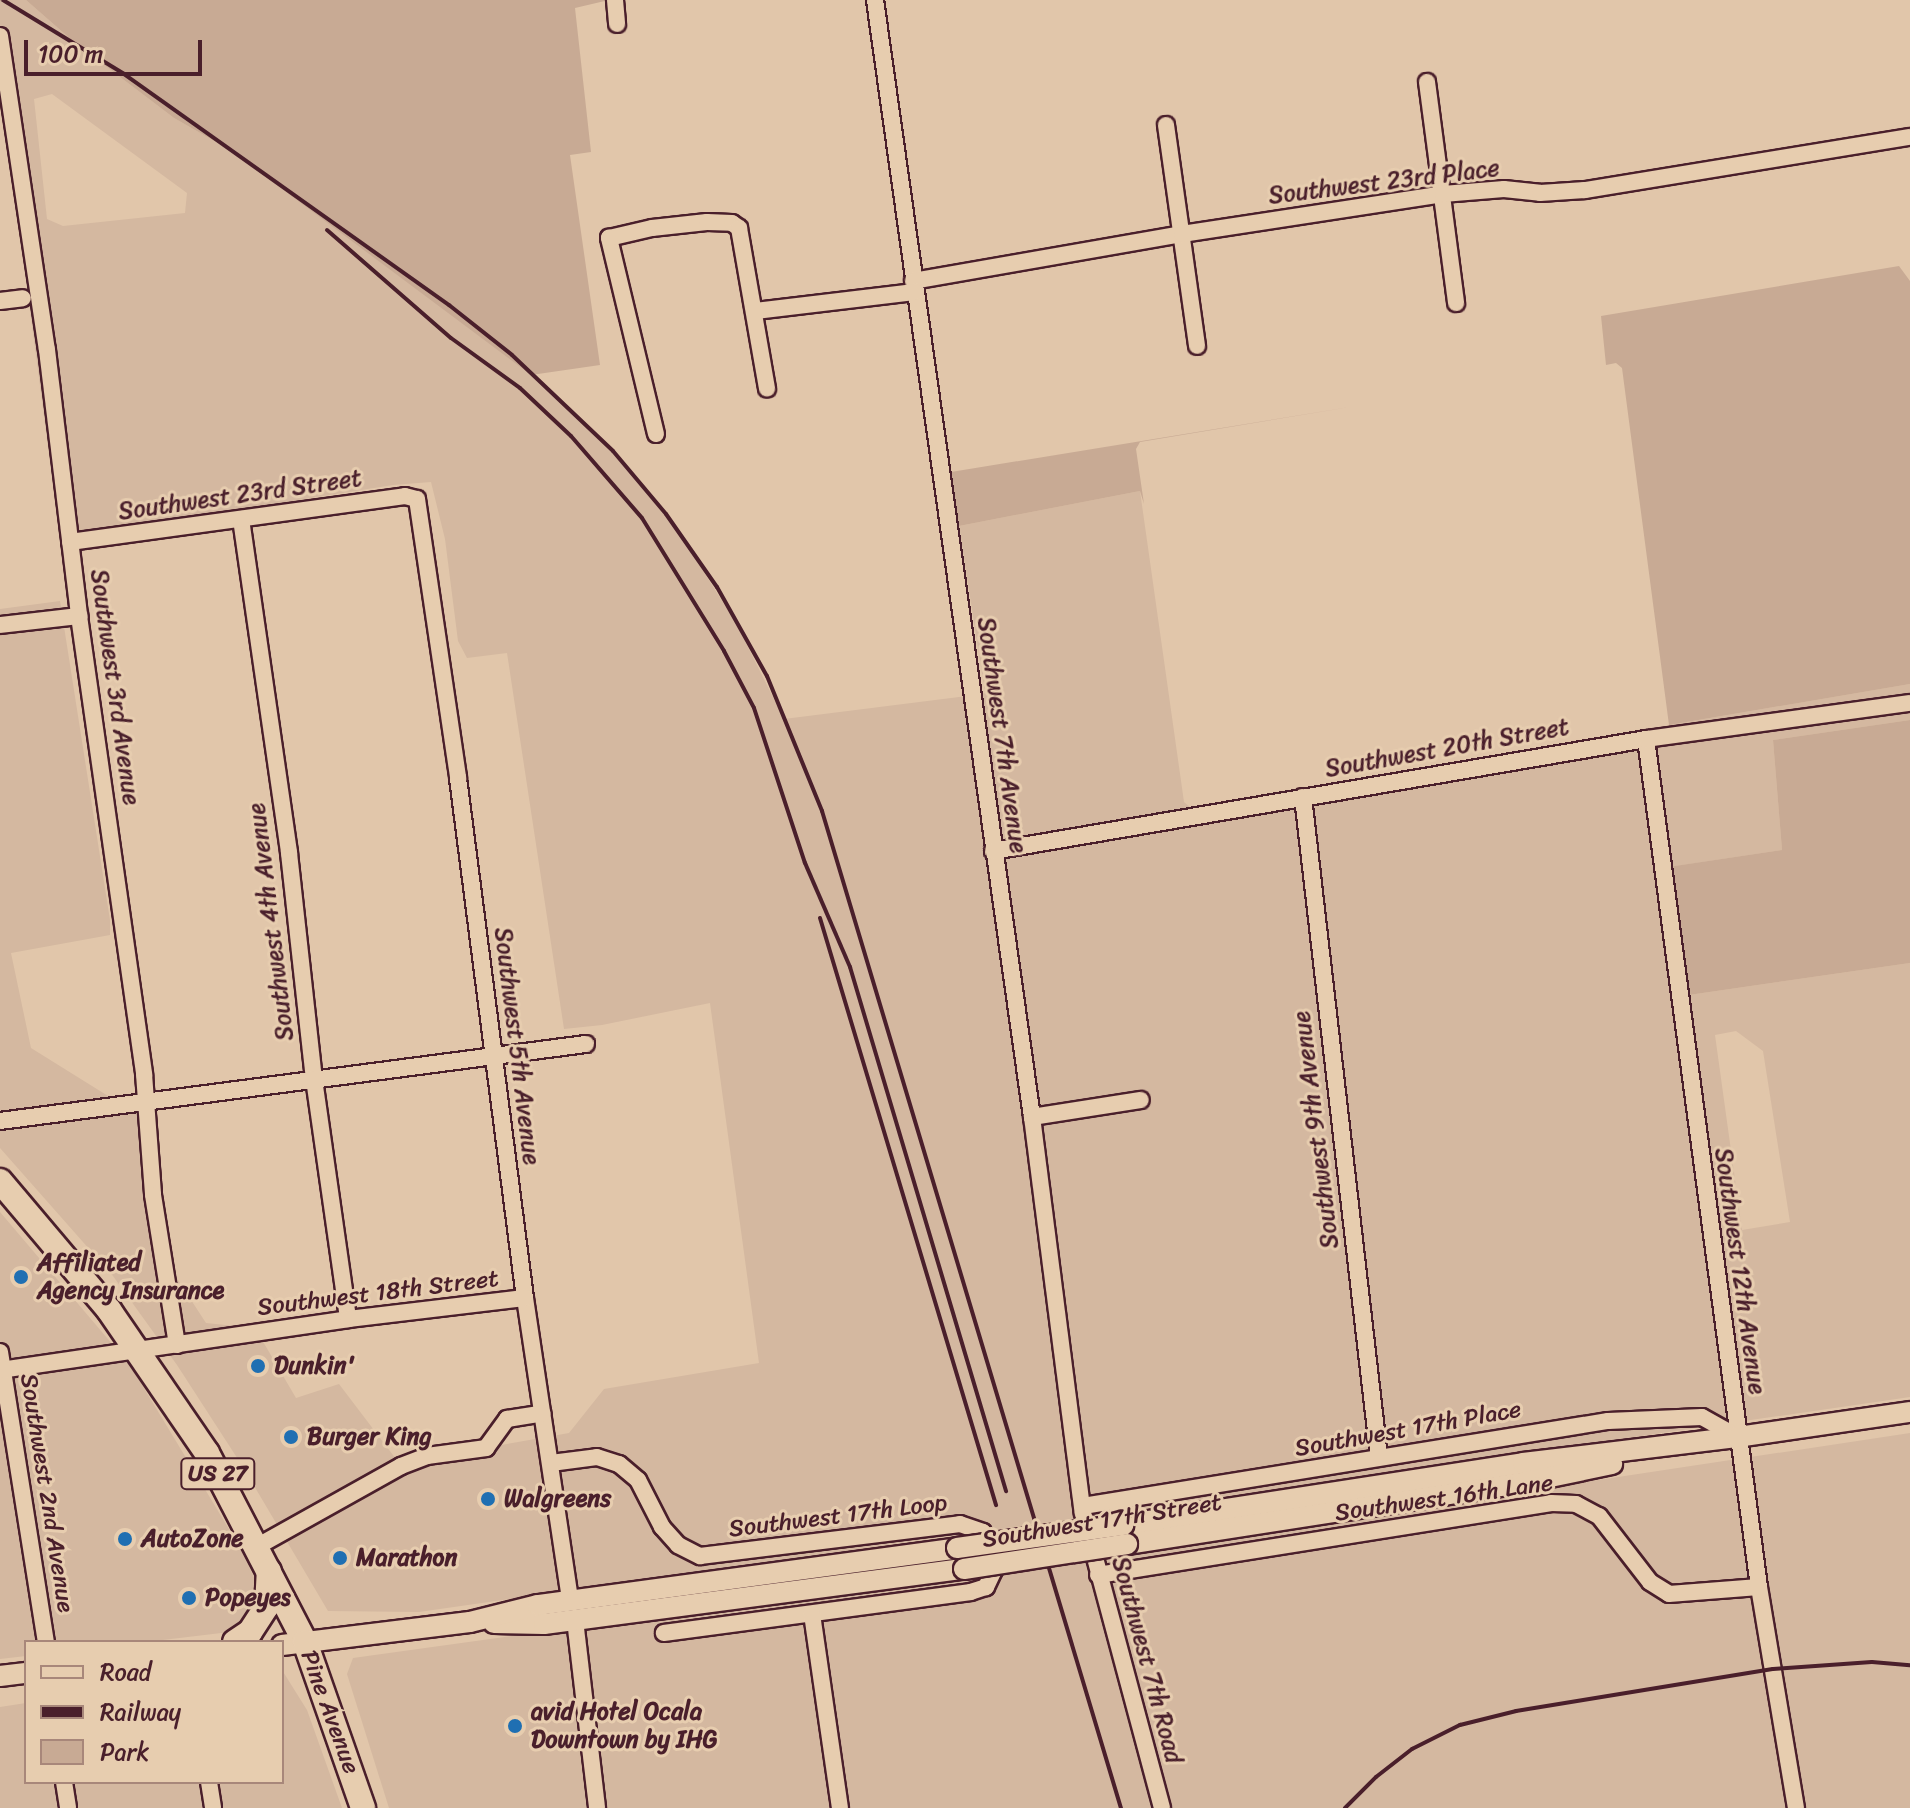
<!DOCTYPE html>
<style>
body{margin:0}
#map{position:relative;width:1910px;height:1808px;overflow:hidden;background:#e1c6aa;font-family:Sriracha,sans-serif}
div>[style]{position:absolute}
.built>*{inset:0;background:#d4b8a0}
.green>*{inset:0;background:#c8aa94}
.roads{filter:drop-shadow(2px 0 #4a1f2b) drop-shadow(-2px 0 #4a1f2b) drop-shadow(0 2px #4a1f2b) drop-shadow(0 -2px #4a1f2b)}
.minor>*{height:16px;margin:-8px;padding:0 8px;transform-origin:8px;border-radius:8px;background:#e7cdaf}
.major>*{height:20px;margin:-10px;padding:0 10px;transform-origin:10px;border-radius:10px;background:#e7cdaf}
.highway>*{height:24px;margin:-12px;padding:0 12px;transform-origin:12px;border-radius:12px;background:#e7cdaf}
.rail>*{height:4px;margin:-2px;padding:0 2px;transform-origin:2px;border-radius:2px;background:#4a1f2b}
.bridges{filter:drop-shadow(2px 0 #4a1f2b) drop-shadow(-2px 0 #4a1f2b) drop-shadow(0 2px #4a1f2b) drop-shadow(0 -2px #4a1f2b)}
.major-bridge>*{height:20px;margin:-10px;padding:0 10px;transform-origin:10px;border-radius:10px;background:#e7cdaf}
.dots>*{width:22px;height:22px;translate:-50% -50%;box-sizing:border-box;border:4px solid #e7cdaf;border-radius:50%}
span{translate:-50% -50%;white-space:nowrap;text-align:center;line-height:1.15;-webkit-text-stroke:6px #e7cdaf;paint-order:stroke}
.shield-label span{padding:2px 6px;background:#e7cdaf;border:2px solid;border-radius:6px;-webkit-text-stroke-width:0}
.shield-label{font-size:22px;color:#4a1f2b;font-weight:700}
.street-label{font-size:24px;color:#4a1f2b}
.poi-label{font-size:24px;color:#4a1f2b;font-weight:700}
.left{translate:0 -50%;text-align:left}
.legend{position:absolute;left:24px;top:1640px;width:260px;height:144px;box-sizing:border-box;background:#e7cdaf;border:2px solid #a8877a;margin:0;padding:10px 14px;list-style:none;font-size:24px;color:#4a1f2b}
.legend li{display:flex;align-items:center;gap:16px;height:40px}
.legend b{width:40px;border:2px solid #a8877a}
.scale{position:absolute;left:24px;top:40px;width:178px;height:36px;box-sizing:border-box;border:4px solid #4a1f2b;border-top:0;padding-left:10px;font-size:24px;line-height:28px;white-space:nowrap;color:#4a1f2b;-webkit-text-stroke:6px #e7cdaf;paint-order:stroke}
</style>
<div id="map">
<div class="built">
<div style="clip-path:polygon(evenodd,0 0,26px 0,74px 42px,174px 118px,230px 150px,522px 367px,610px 449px,676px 528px,736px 623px,784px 719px,967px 696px,1078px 1518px,419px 1612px,328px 1611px,243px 1467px,177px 1365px,113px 1276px,0 1148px,0 609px,60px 601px,110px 920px,110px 935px,11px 953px,31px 1048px,145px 1119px,167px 1263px,206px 1323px,255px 1328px,296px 1398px,339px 1384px,399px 1463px,569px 1433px,604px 1389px,759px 1363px,710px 1003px,602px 1025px,564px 1029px,507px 653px,467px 658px,458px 641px,445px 539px,431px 482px,393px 485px,60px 538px,0 82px,53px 350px,5px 29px,0 29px,0 0,52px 94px,187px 193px,185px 213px,63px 226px,47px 219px,34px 99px,52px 94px)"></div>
<div style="clip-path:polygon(evenodd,1140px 491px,1184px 802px,1191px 808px,1665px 731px,1669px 725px,1910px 684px,1910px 720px,1773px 740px,1782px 850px,1669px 867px,1682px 996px,1910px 963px,1910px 1397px,1090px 1516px,978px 695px,985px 693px,959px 526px,1140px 491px,1736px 1031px,1763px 1051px,1790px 1222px,1742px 1230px,1715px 1035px,1736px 1031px)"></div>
<div style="clip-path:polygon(0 1212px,130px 1365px,238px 1544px,262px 1594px,238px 1631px,146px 1642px,26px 1642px,26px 1656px,0 1659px)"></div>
<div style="clip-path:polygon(1910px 1433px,1910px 1808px,1168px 1808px,1106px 1581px,1552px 1510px,1575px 1511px,1596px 1521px,1668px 1601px,1719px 1598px,1670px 1587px,1654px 1577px,1576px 1498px,1102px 1567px,1100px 1555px)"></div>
<div style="clip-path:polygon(1088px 1557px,1156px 1808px,603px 1808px,581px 1626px)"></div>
<div style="clip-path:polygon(569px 1628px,591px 1808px,389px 1808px,347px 1674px,353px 1658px)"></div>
<div style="clip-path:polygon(282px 1670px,307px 1710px,342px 1808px,0 1808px,0 1707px,26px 1703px,26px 1782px,282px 1782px)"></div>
</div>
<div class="green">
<div style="clip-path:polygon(26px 0,609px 0,575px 8px,591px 152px,570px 155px,600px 365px,531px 375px,230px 150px,174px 118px,74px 42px)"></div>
<div style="clip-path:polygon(1899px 266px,1910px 281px,1910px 684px,1669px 725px,1622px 368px,1616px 363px,1606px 365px,1601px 316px)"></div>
<div style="clip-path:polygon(1356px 406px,1140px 442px,1136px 449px,1144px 504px,1140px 491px,959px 526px,951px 472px)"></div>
<div style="clip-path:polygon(1910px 720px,1910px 963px,1682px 996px,1668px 867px,1782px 850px,1773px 740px)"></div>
</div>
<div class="roads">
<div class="minor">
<div style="left:615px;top:0;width:24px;rotate:85deg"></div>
<div style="left:875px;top:0;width:1128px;rotate:82deg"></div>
<div style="left:1032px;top:1117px;width:399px;rotate:82.7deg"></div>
<div style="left:1083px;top:1513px;width:305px;rotate:75deg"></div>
<div style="left:0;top:36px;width:317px;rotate:81.5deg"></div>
<div style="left:47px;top:350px;width:268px;rotate:83.1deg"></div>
<div style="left:79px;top:616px;width:463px;rotate:81.9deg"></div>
<div style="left:144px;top:1074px;width:121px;rotate:85.7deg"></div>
<div style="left:153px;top:1195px;width:152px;rotate:80.9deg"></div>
<div style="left:1427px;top:82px;width:223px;rotate:82.5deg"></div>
<div style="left:1166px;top:125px;width:223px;rotate:82deg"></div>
<div style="left:913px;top:281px;width:273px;rotate:-9.9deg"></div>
<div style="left:1182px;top:234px;width:264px;rotate:-8.7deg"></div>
<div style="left:1443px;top:194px;width:61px;rotate:-4.7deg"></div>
<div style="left:1504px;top:189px;width:36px;rotate:6deg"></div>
<div style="left:1540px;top:193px;width:45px;rotate:-3.8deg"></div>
<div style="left:1585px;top:190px;width:329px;rotate:-9.3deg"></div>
<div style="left:0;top:301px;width:23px;rotate:-7deg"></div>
<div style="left:755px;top:311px;width:161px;rotate:-6.8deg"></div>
<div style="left:656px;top:434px;width:202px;rotate:-103.5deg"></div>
<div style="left:609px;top:238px;width:44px;rotate:-13.1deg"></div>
<div style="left:652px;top:228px;width:55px;rotate:-6.2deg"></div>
<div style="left:707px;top:222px;width:25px;rotate:2deg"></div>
<div style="left:732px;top:223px;width:9px;rotate:36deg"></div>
<div style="left:739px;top:228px;width:163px;rotate:80.1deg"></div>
<div style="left:241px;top:519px;width:337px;rotate:81.8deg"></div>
<div style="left:289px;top:853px;width:227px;rotate:83.7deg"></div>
<div style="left:314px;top:1079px;width:242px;rotate:81.9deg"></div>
<div style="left:70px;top:542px;width:338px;rotate:-7.8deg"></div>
<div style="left:405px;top:496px;width:12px;rotate:14deg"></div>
<div style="left:417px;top:499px;width:282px;rotate:81.6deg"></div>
<div style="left:458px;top:778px;width:524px;rotate:82.66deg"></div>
<div style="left:525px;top:1298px;width:305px;rotate:81.5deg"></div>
<div style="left:0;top:625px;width:80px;rotate:-6.5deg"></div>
<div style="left:1646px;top:739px;width:855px;rotate:82.41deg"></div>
<div style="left:1759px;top:1587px;width:224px;rotate:80.5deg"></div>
<div style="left:1303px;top:797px;width:664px;rotate:83.43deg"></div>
<div style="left:993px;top:851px;width:663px;rotate:-9.73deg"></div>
<div style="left:1646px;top:739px;width:266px;rotate:-7.8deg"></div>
<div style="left:1032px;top:1117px;width:110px;rotate:-8.9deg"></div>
<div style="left:0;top:1121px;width:591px;rotate:-7.49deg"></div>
<div style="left:0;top:1352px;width:294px;rotate:81deg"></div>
<div style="left:0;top:1370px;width:352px;rotate:-8.3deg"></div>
<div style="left:348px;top:1319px;width:178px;rotate:-6.8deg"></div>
<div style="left:551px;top:1463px;width:46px;rotate:-7.4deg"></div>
<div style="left:597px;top:1457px;width:23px;rotate:18deg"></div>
<div style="left:619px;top:1464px;width:25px;rotate:40deg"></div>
<div style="left:638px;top:1480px;width:53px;rotate:62.9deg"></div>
<div style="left:662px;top:1527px;width:24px;rotate:48deg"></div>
<div style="left:678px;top:1545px;width:25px;rotate:27deg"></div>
<div style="left:700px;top:1556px;width:262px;rotate:-7deg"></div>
<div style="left:960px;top:1524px;width:24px;rotate:19deg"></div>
<div style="left:983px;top:1532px;width:40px;rotate:74deg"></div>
<div style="left:994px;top:1570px;width:19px;rotate:115deg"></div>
<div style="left:986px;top:1587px;width:16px;rotate:162deg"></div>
<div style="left:971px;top:1592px;width:310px;rotate:172.4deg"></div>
<div style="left:1083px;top:1506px;width:532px;rotate:-9.2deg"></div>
<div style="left:1608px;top:1421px;width:94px;rotate:-2.4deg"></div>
<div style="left:1702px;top:1417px;width:41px;rotate:29.1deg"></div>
<div style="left:258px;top:1546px;width:164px;rotate:-29.2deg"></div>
<div style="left:401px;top:1466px;width:28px;rotate:-21deg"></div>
<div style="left:427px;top:1456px;width:60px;rotate:-7.7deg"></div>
<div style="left:486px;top:1448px;width:36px;rotate:-54deg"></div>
<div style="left:507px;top:1419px;width:36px;rotate:-9deg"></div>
<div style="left:1098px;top:1575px;width:459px;rotate:-9deg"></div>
<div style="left:1551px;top:1503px;width:25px;rotate:2deg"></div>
<div style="left:1576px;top:1504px;width:26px;rotate:28deg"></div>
<div style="left:1599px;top:1516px;width:83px;rotate:52.3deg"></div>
<div style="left:1650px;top:1582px;width:22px;rotate:32deg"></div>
<div style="left:1669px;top:1594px;width:90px;rotate:-4.4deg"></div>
<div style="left:812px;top:1614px;width:196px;rotate:81.8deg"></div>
<div style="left:575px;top:1620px;width:189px;rotate:83.3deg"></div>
<div style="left:64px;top:1782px;width:26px;rotate:81deg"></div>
<div style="left:209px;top:1782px;width:26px;rotate:81deg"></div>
</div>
<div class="major">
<div style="left:1123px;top:1525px;width:405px;rotate:-8.8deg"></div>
<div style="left:1523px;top:1463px;width:217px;rotate:-6.9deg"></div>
<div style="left:1738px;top:1437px;width:174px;rotate:-8.3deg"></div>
<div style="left:1127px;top:1544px;width:404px;rotate:-8.8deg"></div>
<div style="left:1526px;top:1482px;width:88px;rotate:-11.8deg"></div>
<div style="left:494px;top:1623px;width:50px;rotate:1.1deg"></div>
<div style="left:544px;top:1624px;width:424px;rotate:-7.5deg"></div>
<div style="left:282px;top:1645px;width:189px;rotate:-7deg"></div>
<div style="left:470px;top:1622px;width:70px;rotate:-14deg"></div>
<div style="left:538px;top:1605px;width:423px;rotate:-7.7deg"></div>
<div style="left:0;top:1676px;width:26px;rotate:-7deg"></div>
</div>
<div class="highway">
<div style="left:0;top:1181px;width:169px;rotate:49.8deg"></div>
<div style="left:109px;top:1310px;width:173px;rotate:55.6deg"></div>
<div style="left:207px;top:1453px;width:213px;rotate:62.6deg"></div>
<div style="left:305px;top:1642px;width:176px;rotate:70.7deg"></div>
<div style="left:235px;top:1642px;width:18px;rotate:-34deg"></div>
<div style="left:250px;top:1632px;width:31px;rotate:-57deg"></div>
<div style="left:267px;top:1606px;width:35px;rotate:-87deg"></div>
</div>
</div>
<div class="rail">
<div style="left:3px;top:0;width:142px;rotate:31.4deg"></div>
<div style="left:124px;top:74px;width:399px;rotate:35.4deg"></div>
<div style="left:449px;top:305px;width:80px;rotate:38.4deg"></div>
<div style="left:512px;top:355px;width:139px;rotate:43.5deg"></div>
<div style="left:613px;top:451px;width:82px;rotate:49.9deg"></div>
<div style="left:666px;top:514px;width:89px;rotate:55.1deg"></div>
<div style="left:717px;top:587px;width:102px;rotate:60.7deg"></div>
<div style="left:767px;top:676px;width:146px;rotate:67.8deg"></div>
<div style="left:822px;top:811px;width:1041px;rotate:73.31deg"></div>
<div style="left:327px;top:230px;width:164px;rotate:41.1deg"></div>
<div style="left:451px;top:338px;width:85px;rotate:35.9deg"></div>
<div style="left:520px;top:388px;width:70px;rotate:43.3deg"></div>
<div style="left:571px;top:436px;width:108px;rotate:49.1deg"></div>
<div style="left:642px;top:518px;width:156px;rotate:58.3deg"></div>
<div style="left:724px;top:651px;width:64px;rotate:62.2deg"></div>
<div style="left:754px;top:708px;width:163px;rotate:71.8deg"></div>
<div style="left:805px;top:863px;width:113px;rotate:66.6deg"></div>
<div style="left:850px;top:967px;width:547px;rotate:73.42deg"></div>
<div style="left:820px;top:918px;width:613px;rotate:73.31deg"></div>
<div style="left:1345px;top:1808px;width:44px;rotate:-45deg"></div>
<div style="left:1376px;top:1777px;width:46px;rotate:-37.9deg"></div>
<div style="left:1412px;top:1749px;width:54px;rotate:-26.6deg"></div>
<div style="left:1460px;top:1725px;width:58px;rotate:-14deg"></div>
<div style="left:1516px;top:1711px;width:260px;rotate:-9.3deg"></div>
<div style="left:1773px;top:1669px;width:99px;rotate:-4deg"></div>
<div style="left:1872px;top:1662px;width:38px;rotate:5deg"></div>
</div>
<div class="bridges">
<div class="major-bridge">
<div style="left:957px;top:1548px;width:168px;rotate:-7.9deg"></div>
<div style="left:964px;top:1569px;width:165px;rotate:-8.7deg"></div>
</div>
</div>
<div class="dots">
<div style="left:21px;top:1277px;background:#1f6fb2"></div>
<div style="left:258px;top:1366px;background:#1f6fb2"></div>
<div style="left:291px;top:1437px;background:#1f6fb2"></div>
<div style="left:488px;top:1499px;background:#1f6fb2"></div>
<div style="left:125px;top:1539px;background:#1f6fb2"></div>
<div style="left:340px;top:1558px;background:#1f6fb2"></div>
<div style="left:189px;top:1598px;background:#1f6fb2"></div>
<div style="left:515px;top:1726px;background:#1f6fb2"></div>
</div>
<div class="shield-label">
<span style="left:218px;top:1474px">US 27</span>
</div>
<div class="street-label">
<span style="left:1384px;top:182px;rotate:-7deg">Southwest 23rd Place</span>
<span style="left:240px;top:495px;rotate:-8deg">Southwest 23rd Street</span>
<span style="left:115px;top:687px;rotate:82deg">Southwest 3rd Avenue</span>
<span style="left:1002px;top:735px;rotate:82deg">Southwest 7th Avenue</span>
<span style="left:1447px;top:748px;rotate:-10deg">Southwest 20th Street</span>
<span style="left:271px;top:922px;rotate:-97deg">Southwest 4th Avenue</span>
<span style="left:517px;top:1046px;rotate:83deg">Southwest 5th Avenue</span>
<span style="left:1316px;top:1130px;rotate:-97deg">Southwest 9th Avenue</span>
<span style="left:1740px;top:1271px;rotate:82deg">Southwest 12th Avenue</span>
<span style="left:378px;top:1293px;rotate:-7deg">Southwest 18th Street</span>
<span style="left:1408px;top:1429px;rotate:-10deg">Southwest 17th Place</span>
<span style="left:47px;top:1493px;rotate:81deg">Southwest 2nd Avenue</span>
<span style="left:1444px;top:1498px;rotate:-8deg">Southwest 16th Lane</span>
<span style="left:838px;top:1516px;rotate:-7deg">Southwest 17th Loop</span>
<span style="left:1102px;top:1521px;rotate:-9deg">Southwest 17th Street</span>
<span style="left:1147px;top:1660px;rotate:75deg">Southwest 7th Road</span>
<span style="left:330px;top:1712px;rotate:70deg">Pine Avenue</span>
</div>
<div class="poi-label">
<span class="left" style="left:37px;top:1277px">Affiliated<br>Agency Insurance</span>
<span class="left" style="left:274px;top:1366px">Dunkin'</span>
<span class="left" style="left:307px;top:1437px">Burger King</span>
<span class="left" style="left:504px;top:1499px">Walgreens</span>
<span class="left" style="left:141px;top:1539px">AutoZone</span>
<span class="left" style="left:356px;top:1558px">Marathon</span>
<span class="left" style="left:205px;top:1598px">Popeyes</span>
<span class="left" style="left:531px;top:1726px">avid Hotel Ocala<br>Downtown by IHG</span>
</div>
<ul class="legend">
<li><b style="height:10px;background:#e7cdaf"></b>Road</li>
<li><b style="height:10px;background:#4a1f2b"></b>Railway</li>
<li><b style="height:22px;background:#c8aa94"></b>Park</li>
</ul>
<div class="scale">100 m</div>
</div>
